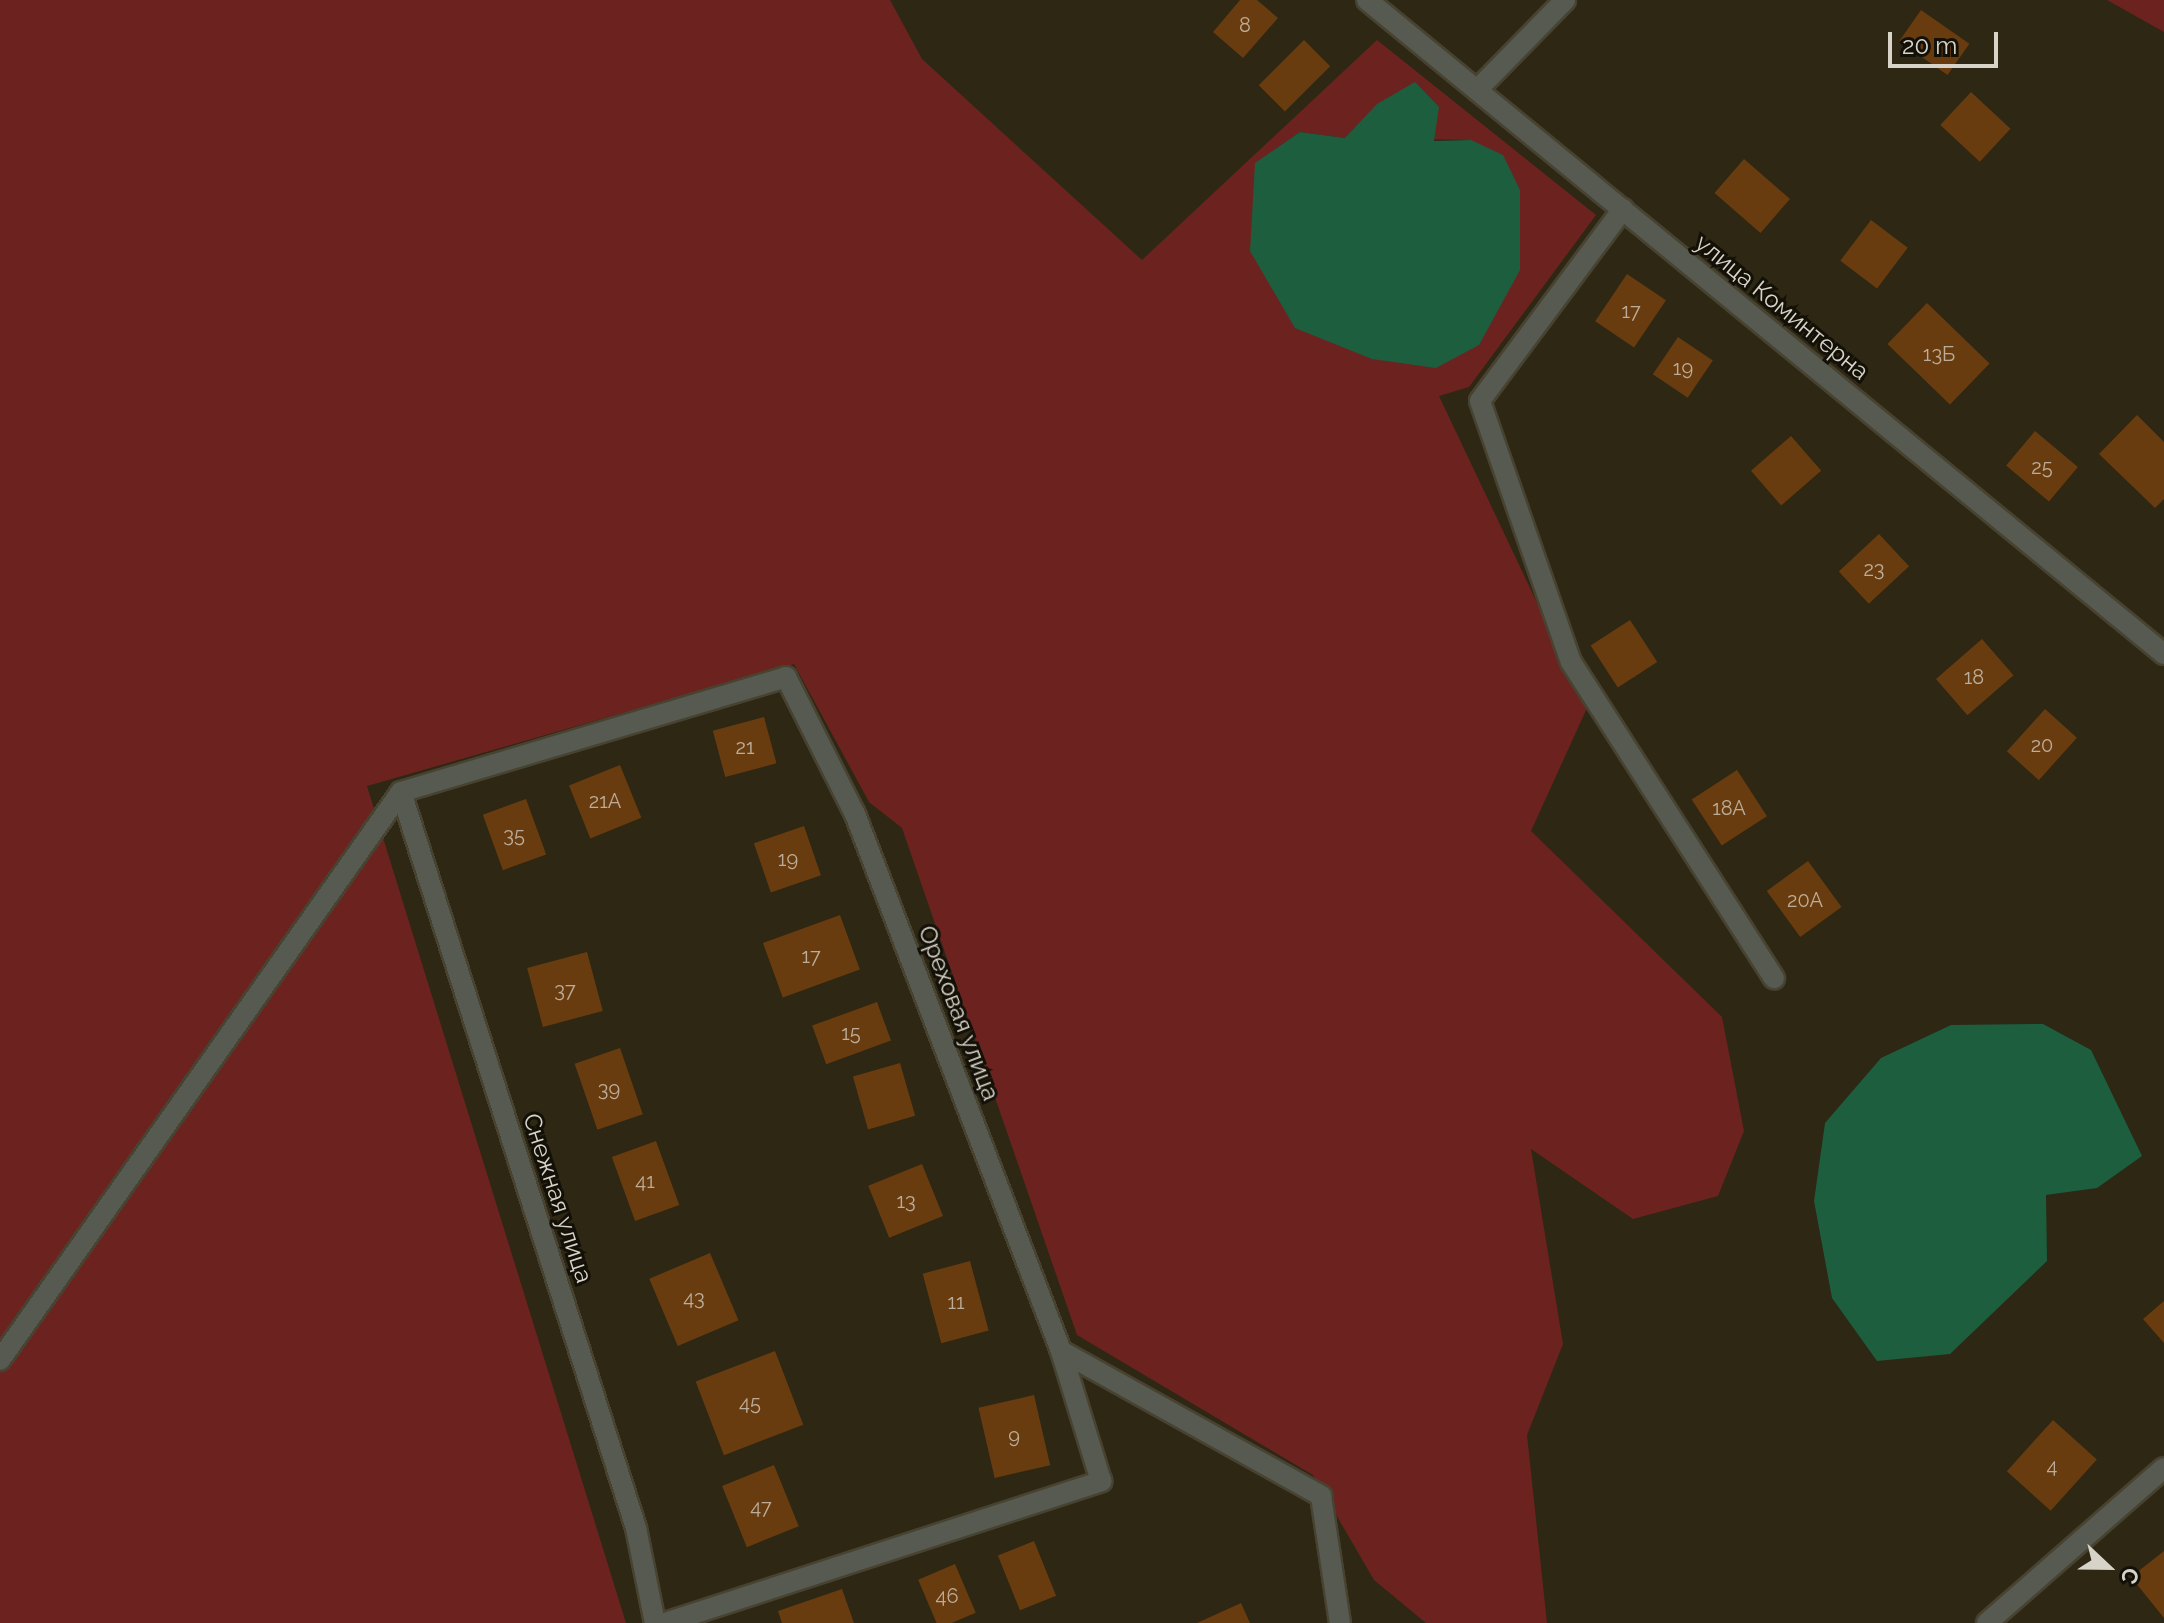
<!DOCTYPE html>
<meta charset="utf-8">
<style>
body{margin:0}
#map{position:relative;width:2164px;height:1623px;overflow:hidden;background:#2d2714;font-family:Raleway,sans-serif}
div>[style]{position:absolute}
.green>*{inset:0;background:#6c231f}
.water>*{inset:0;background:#1c5e3e}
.building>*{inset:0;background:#693c0f;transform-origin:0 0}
.roads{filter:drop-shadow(2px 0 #484331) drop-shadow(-2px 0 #484331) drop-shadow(0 2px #484331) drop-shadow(0 -2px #484331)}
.street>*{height:20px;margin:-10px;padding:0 10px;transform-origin:10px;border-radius:10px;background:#565a51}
span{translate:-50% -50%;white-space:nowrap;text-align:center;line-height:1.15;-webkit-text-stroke:6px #131008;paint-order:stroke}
.number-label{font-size:20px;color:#bcad9a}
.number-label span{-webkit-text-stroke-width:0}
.street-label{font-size:24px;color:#d7d3c8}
.north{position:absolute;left:2068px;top:1527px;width:80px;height:80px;-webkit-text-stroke:6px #131008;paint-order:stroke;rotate:112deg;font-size:22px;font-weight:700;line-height:32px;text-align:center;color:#d7d3c8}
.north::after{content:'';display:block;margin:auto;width:28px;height:36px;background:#d7d3c8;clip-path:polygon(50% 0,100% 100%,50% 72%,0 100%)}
.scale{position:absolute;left:1888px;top:32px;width:110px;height:36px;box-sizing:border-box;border:4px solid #d7d3c8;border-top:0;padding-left:10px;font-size:24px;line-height:28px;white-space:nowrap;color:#d7d3c8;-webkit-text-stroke:6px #131008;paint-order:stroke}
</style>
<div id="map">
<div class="green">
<div style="clip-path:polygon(evenodd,0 0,890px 0,922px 59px,1142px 260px,1377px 40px,1596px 215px,1469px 387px,1439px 396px,1587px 708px,1531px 831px,1722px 1017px,1744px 1131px,1718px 1196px,1633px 1219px,1531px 1149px,1563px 1344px,1527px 1435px,1547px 1623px,1426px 1623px,1374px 1580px,1313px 1475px,1077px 1335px,902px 828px,869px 802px,794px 664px,367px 786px,626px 1623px,0 1623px,0 0,1300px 132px,1345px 138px,1471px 140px,1256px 163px,1300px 132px)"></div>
<div style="clip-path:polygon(2107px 0,2164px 0,2164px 32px)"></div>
</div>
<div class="water">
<div style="clip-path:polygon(1415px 82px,1439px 107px,1434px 141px,1471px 140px,1503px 155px,1520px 190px,1520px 270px,1479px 345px,1436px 368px,1372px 359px,1295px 328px,1250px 251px,1255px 163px,1300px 132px,1345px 138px,1377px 104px)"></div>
<div style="clip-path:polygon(2043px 1024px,2091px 1050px,2142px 1156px,2097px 1188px,2046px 1195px,2047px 1261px,1950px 1354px,1877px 1361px,1832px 1298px,1814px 1201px,1825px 1123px,1881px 1058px,1951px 1025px)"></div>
</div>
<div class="building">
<div style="clip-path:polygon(1240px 0,1257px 0,1278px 18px,1243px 58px,1213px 32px)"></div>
<div style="left:1921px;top:10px;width:59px;height:38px;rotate:35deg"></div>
<div style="left:1304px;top:40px;width:37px;height:64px;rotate:45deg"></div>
<div style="left:1971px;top:92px;width:54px;height:45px;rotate:43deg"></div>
<div style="left:1744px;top:159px;width:61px;height:45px;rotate:41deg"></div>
<div style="left:1871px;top:220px;width:46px;height:51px;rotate:37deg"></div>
<div style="left:1627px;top:274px;width:47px;height:57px;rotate:34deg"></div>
<div style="left:1927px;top:303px;width:87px;height:57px;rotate:44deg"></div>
<div style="left:1678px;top:337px;width:42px;height:45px;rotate:34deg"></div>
<div style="clip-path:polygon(2137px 415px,2164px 442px,2164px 499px,2155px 508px,2099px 454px)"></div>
<div style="left:2035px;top:431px;width:56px;height:45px;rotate:40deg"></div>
<div style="left:1791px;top:436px;width:46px;height:53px;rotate:49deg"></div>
<div style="left:1879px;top:534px;width:44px;height:55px;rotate:47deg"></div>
<div style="left:1630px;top:620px;width:50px;height:47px;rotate:57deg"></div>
<div style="left:1982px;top:639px;width:48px;height:61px;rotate:49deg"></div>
<div style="left:2045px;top:709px;width:43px;height:57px;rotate:42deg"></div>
<div style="left:764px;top:717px;width:48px;height:53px;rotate:75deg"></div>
<div style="left:620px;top:765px;width:57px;height:55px;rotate:68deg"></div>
<div style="left:1737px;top:770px;width:55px;height:54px;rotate:57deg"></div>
<div style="left:526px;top:799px;width:59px;height:46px;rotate:70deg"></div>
<div style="left:804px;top:826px;width:52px;height:53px;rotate:71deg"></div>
<div style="left:1808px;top:861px;width:57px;height:51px;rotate:54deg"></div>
<div style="left:840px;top:915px;width:58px;height:82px;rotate:70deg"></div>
<div style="left:587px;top:952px;width:61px;height:62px;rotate:75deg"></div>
<div style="left:877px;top:1002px;width:41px;height:69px;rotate:70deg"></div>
<div style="left:620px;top:1048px;width:70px;height:48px;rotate:71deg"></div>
<div style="left:900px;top:1063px;width:55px;height:49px;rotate:74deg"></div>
<div style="left:656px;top:1141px;width:68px;height:47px;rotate:70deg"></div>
<div style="left:922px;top:1164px;width:56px;height:58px;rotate:68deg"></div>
<div style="left:710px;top:1253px;width:73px;height:66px;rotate:67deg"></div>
<div style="left:970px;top:1261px;width:72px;height:49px;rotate:75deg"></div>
<div style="clip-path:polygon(2164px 1301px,2164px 1343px,2143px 1319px)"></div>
<div style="left:775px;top:1351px;width:79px;height:85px;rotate:69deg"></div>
<div style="left:1034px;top:1395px;width:72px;height:57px;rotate:77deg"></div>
<div style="left:2053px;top:1420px;width:59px;height:69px;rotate:42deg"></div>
<div style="left:774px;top:1465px;width:66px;height:56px;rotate:68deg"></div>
<div style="left:1034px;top:1541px;width:59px;height:39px;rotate:68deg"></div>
<div style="clip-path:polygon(2164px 1551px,2164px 1618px,2131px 1577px)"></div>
<div style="left:955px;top:1564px;width:53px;height:40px;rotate:67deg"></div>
<div style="clip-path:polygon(842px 1589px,854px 1623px,782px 1623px,778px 1611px)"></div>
<div style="clip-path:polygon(1241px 1603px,1250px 1623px,1197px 1623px)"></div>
</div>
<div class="roads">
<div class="street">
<div style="left:1367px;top:0;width:1031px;rotate:39.37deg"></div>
<div style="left:1477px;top:90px;width:126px;rotate:-45.6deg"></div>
<div style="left:1623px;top:209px;width:239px;rotate:126.7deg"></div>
<div style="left:1480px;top:401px;width:276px;rotate:70.8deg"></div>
<div style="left:1571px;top:662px;width:376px;rotate:57.3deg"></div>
<div style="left:401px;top:792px;width:402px;rotate:-16.6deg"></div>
<div style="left:786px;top:677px;width:153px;rotate:63.3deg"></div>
<div style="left:855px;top:814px;width:575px;rotate:69.01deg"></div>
<div style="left:1061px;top:1351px;width:298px;rotate:29.1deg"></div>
<div style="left:1321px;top:1496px;width:128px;rotate:81.5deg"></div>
<div style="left:401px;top:792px;width:773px;rotate:72.29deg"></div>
<div style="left:636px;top:1528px;width:97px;rotate:78.7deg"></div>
<div style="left:0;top:1360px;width:695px;rotate:-54.78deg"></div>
<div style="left:665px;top:1623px;width:459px;rotate:-18deg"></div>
<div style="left:1101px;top:1481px;width:136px;rotate:-107.1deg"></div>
<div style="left:1987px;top:1623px;width:235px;rotate:-41.2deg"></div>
</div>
</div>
<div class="number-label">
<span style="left:1245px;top:25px">8</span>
<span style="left:1631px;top:311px">17</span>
<span style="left:1939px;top:354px">13Б</span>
<span style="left:1683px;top:368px">19</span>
<span style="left:2042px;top:467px">25</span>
<span style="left:1874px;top:569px">23</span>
<span style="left:1974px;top:677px">18</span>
<span style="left:2042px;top:745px">20</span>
<span style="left:745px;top:747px">21</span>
<span style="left:605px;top:801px">21А</span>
<span style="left:1729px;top:808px">18А</span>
<span style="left:514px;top:835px">35</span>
<span style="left:788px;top:859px">19</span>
<span style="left:1805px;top:900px">20А</span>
<span style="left:811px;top:956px">17</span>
<span style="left:565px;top:990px">37</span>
<span style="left:851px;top:1033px">15</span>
<span style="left:609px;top:1089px">39</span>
<span style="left:645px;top:1181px">41</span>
<span style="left:906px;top:1201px">13</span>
<span style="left:694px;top:1298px">43</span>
<span style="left:956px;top:1302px">11</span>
<span style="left:750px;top:1403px">45</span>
<span style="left:1014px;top:1436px">9</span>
<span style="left:2052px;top:1466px">4</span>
<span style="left:761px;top:1507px">47</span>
<span style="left:947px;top:1596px">46</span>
</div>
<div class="street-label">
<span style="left:1782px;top:307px;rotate:39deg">улица Коминтерна</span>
<span style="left:959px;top:1013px;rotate:69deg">Ореховая улица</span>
<span style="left:558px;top:1198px;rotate:72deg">Снежная улица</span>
</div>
<div class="north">С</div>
<div class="scale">20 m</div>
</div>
